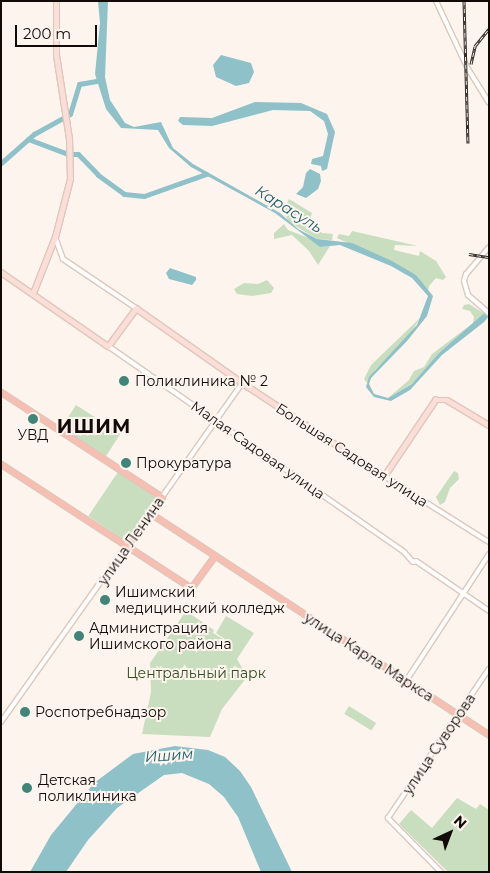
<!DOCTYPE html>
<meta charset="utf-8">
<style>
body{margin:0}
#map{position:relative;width:490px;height:873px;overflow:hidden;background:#fdf4ee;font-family:Montserrat,sans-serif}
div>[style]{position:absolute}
.green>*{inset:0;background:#c8debf;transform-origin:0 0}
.water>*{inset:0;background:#8fc1c8}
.river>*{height:5px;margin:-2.5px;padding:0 2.5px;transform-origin:2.5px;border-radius:2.5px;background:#8fc1c8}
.roads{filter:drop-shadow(1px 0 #dec7ba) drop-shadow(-1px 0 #dec7ba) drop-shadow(0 1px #dec7ba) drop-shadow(0 -1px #dec7ba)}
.tertiary>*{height:4px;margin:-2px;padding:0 2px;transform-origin:2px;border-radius:2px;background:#fff}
.secondary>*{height:4.5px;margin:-2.25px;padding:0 2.25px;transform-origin:2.25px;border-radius:2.25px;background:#fcded8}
.primary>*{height:5px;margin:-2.5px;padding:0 2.5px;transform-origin:2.5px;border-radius:2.5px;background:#f8beb1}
.rail>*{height:3px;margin-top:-1.5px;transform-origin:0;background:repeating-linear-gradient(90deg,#fdf4ee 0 4px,#302824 0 8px);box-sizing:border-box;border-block:1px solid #302824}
.dots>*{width:14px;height:14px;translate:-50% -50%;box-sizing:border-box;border:2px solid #fdf4ee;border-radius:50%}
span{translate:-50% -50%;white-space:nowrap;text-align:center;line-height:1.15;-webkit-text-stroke:4px #fdf4ee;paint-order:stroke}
.poi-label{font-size:14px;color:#110a06}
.left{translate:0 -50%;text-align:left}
.street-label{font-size:14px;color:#110a06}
.park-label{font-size:14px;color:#305020}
.water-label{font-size:15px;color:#1c6068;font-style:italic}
.district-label{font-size:19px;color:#110a06;font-weight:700;letter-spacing:1px}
.frame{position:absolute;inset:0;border:2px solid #110a06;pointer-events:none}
.north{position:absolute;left:425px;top:808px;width:50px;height:50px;-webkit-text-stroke:4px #fdf4ee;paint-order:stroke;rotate:43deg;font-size:14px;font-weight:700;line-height:20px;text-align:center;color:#110a06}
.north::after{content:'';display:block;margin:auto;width:18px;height:22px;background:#110a06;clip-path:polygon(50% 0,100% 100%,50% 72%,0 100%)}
.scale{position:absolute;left:15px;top:25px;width:82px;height:22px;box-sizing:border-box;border:2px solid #110a06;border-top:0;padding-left:6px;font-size:15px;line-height:18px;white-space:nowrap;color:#110a06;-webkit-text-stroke:4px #fdf4ee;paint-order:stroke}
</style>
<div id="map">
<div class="green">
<div style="clip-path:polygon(289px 199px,312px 213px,310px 219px,305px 219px,322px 233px,333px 234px,332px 240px,317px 239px,289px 222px,283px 211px)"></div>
<div style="clip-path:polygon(284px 224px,288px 230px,311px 239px,320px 247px,330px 246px,318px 265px,309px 251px,292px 235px,274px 239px,274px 233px)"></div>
<div style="clip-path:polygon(352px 231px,418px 246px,395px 245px,394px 250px,419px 256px,420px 251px,436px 261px,446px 277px,443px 280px,436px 278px,429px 286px,428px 292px,416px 275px,337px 238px,339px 234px,349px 236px)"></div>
<div style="clip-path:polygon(267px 280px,274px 288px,271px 293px,252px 296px,237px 294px,234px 289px,244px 283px,258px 284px)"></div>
<div style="clip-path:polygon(469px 304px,485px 314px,440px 352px,418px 380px,388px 398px,409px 380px,414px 371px,424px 367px,432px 354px,473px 323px,474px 317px,470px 311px,462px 309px,464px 305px)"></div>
<div style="clip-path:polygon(420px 318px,408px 338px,375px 370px,367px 383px,364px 379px,371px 365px)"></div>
<div style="left:76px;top:405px;width:53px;height:27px;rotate:33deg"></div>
<div style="clip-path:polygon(454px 471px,458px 473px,459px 479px,450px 488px,445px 502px,440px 505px,436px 497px)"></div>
<div style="left:118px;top:472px;width:46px;height:53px;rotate:34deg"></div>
<div style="clip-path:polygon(186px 611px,214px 630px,213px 633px,235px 646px,216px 633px,226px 616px,254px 633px,237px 659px,247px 677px,222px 709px,210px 737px,142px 734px,151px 692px,150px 663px)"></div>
<div style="left:349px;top:706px;width:32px;height:9px;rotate:32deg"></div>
<div style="clip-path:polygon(457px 798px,476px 809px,480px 804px,489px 810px,489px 872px,448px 872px,399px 824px,411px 810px,432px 828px)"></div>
</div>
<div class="water">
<div style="clip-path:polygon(98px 1px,108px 1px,105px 77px,110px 100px,125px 123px,134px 127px,161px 122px,173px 148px,193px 164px,280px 213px,298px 229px,317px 239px,352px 243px,392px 261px,416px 275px,433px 296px,427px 316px,407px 341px,371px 378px,369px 384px,374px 394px,388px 398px,412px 384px,440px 352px,489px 309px,489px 316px,484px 322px,442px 355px,410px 390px,391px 401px,374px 397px,366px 387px,369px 377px,417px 325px,428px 296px,412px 278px,391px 266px,340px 245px,320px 247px,275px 213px,191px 167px,169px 148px,158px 130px,121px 128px,106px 109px,95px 74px,100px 23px)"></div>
<div style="clip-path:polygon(221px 55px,251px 63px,254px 72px,249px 83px,236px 86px,216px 77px,213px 65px)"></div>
<div style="clip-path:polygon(255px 102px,301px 103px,327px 114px,335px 132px,327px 169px,322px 171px,321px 166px,311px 164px,312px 159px,323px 156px,328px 134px,324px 121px,310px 111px,273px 110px,212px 126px,183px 125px,178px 121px,180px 117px,212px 118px)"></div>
<div style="clip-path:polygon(310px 169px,320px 174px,321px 181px,318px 189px,306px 198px,296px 194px,303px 187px,306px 173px)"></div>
<div style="clip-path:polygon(170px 268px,196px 277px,196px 280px,192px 285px,169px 279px,166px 273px)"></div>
<div style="clip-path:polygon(175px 746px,208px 750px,225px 757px,240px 771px,251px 787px,292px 872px,261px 872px,238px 817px,224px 797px,209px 784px,182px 773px,164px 775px,117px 808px,88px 840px,66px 872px,30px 872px,51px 835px,94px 783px,133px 754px)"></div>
</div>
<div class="river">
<div style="left:28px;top:139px;width:43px;rotate:20.6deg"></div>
<div style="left:73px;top:154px;width:5px"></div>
<div style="left:78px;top:154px;width:29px;rotate:46deg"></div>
<div style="left:98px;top:175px;width:32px;rotate:36deg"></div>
<div style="left:124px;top:194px;width:20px;rotate:6deg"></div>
<div style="left:144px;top:196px;width:66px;rotate:-19.5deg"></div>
<div style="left:1px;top:163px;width:44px;rotate:-41.3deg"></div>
<div style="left:34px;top:134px;width:41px;rotate:-29.1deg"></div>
<div style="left:70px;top:114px;width:31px;rotate:-73deg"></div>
<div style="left:79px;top:84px;width:22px;rotate:-10deg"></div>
</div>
<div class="roads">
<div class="tertiary">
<div style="left:436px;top:1px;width:75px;rotate:64.8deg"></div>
<div style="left:468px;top:69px;width:40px;rotate:58deg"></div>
<div style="left:55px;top:237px;width:23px;rotate:70deg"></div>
<div style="left:63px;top:259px;width:88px;rotate:33.9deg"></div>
<div style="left:489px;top:247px;width:35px;rotate:130deg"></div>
<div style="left:466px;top:274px;width:7px;rotate:106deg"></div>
<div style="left:464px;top:281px;width:15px;rotate:74deg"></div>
<div style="left:468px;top:295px;width:28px;rotate:41deg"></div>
<div style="left:108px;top:346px;width:361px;rotate:34.8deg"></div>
<div style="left:404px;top:552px;width:13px;rotate:48deg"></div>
<div style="left:413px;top:562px;width:3px;rotate:-18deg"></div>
<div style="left:416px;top:561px;width:88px;rotate:34.4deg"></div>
<div style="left:384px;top:476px;width:124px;rotate:32.2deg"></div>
<div style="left:162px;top:497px;width:139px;rotate:-54.9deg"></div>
<div style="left:406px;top:681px;width:152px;rotate:-56.8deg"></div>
<div style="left:1px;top:722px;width:217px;rotate:-54.6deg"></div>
<div style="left:441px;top:872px;width:76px;rotate:-134.5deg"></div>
<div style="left:388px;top:818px;width:180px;rotate:-55.9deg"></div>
</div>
<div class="secondary">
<div style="left:1px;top:272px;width:130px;rotate:34.7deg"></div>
<div style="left:108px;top:346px;width:47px;rotate:-53.6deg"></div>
<div style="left:136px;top:308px;width:136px;rotate:35.1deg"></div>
<div style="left:247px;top:386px;width:164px;rotate:33.3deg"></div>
<div style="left:384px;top:476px;width:92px;rotate:-56.1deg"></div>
<div style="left:435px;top:400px;width:12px"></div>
<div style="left:447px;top:400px;width:49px;rotate:30.8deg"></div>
<div style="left:33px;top:293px;width:60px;rotate:-68.6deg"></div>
<div style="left:55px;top:237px;width:60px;rotate:-75.5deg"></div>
<div style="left:70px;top:179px;width:40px;rotate:-91.4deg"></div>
<div style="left:69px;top:139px;width:85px;rotate:-98.8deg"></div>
<div style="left:56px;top:55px;width:54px;rotate:-90deg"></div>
</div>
<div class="primary">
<div style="left:1px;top:392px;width:192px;rotate:33.1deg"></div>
<div style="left:162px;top:497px;width:59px;rotate:126.1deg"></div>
<div style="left:1px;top:464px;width:227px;rotate:33.1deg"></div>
<div style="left:191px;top:588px;width:39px;rotate:-54deg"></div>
<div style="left:150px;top:513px;width:405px;rotate:33.2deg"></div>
</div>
</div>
<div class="rail">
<div style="left:464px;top:1px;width:142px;rotate:88.4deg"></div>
<div style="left:471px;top:64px;width:18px;rotate:-77deg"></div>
<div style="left:475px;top:46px;width:22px;rotate:-51deg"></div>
<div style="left:469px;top:254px;width:20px;rotate:9deg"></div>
</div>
<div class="dots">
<div style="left:124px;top:381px;background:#418579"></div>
<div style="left:33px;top:419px;background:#418579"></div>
<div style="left:126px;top:463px;background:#418579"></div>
<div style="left:105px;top:600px;background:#418579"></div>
<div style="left:79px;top:636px;background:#418579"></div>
<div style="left:25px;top:712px;background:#418579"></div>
<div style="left:27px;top:788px;background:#418579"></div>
</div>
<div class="poi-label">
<span class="left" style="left:135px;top:381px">Поликлиника № 2</span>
<span style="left:33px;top:435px">УВД</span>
<span class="left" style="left:136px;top:463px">Прокуратура</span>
<span class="left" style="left:115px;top:600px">Ишимский<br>медицинский колледж</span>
<span class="left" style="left:89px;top:636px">Администрация<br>Ишимского района</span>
<span class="left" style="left:35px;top:712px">Роспотребнадзор</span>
<span class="left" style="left:38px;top:788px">Детская<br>поликлиника</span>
</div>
<div class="street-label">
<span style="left:258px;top:450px;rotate:35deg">Малая Садовая улица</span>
<span style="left:352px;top:455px;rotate:33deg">Большая Садовая улица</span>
<span style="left:131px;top:541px;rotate:-55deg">улица Ленина</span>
<span style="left:369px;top:657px;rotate:33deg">улица Карла Маркса</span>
<span style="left:439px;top:744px;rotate:-56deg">улица Суворова</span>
</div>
<div class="park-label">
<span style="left:196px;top:673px">Центральный парк</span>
</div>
<div class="water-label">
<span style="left:289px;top:209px;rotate:32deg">Карасуль</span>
<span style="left:169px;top:755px;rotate:-4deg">Ишим</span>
</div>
<div class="district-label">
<span style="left:94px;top:427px">ИШИМ</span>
</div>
<div class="frame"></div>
<div class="north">N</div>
<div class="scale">200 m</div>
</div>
